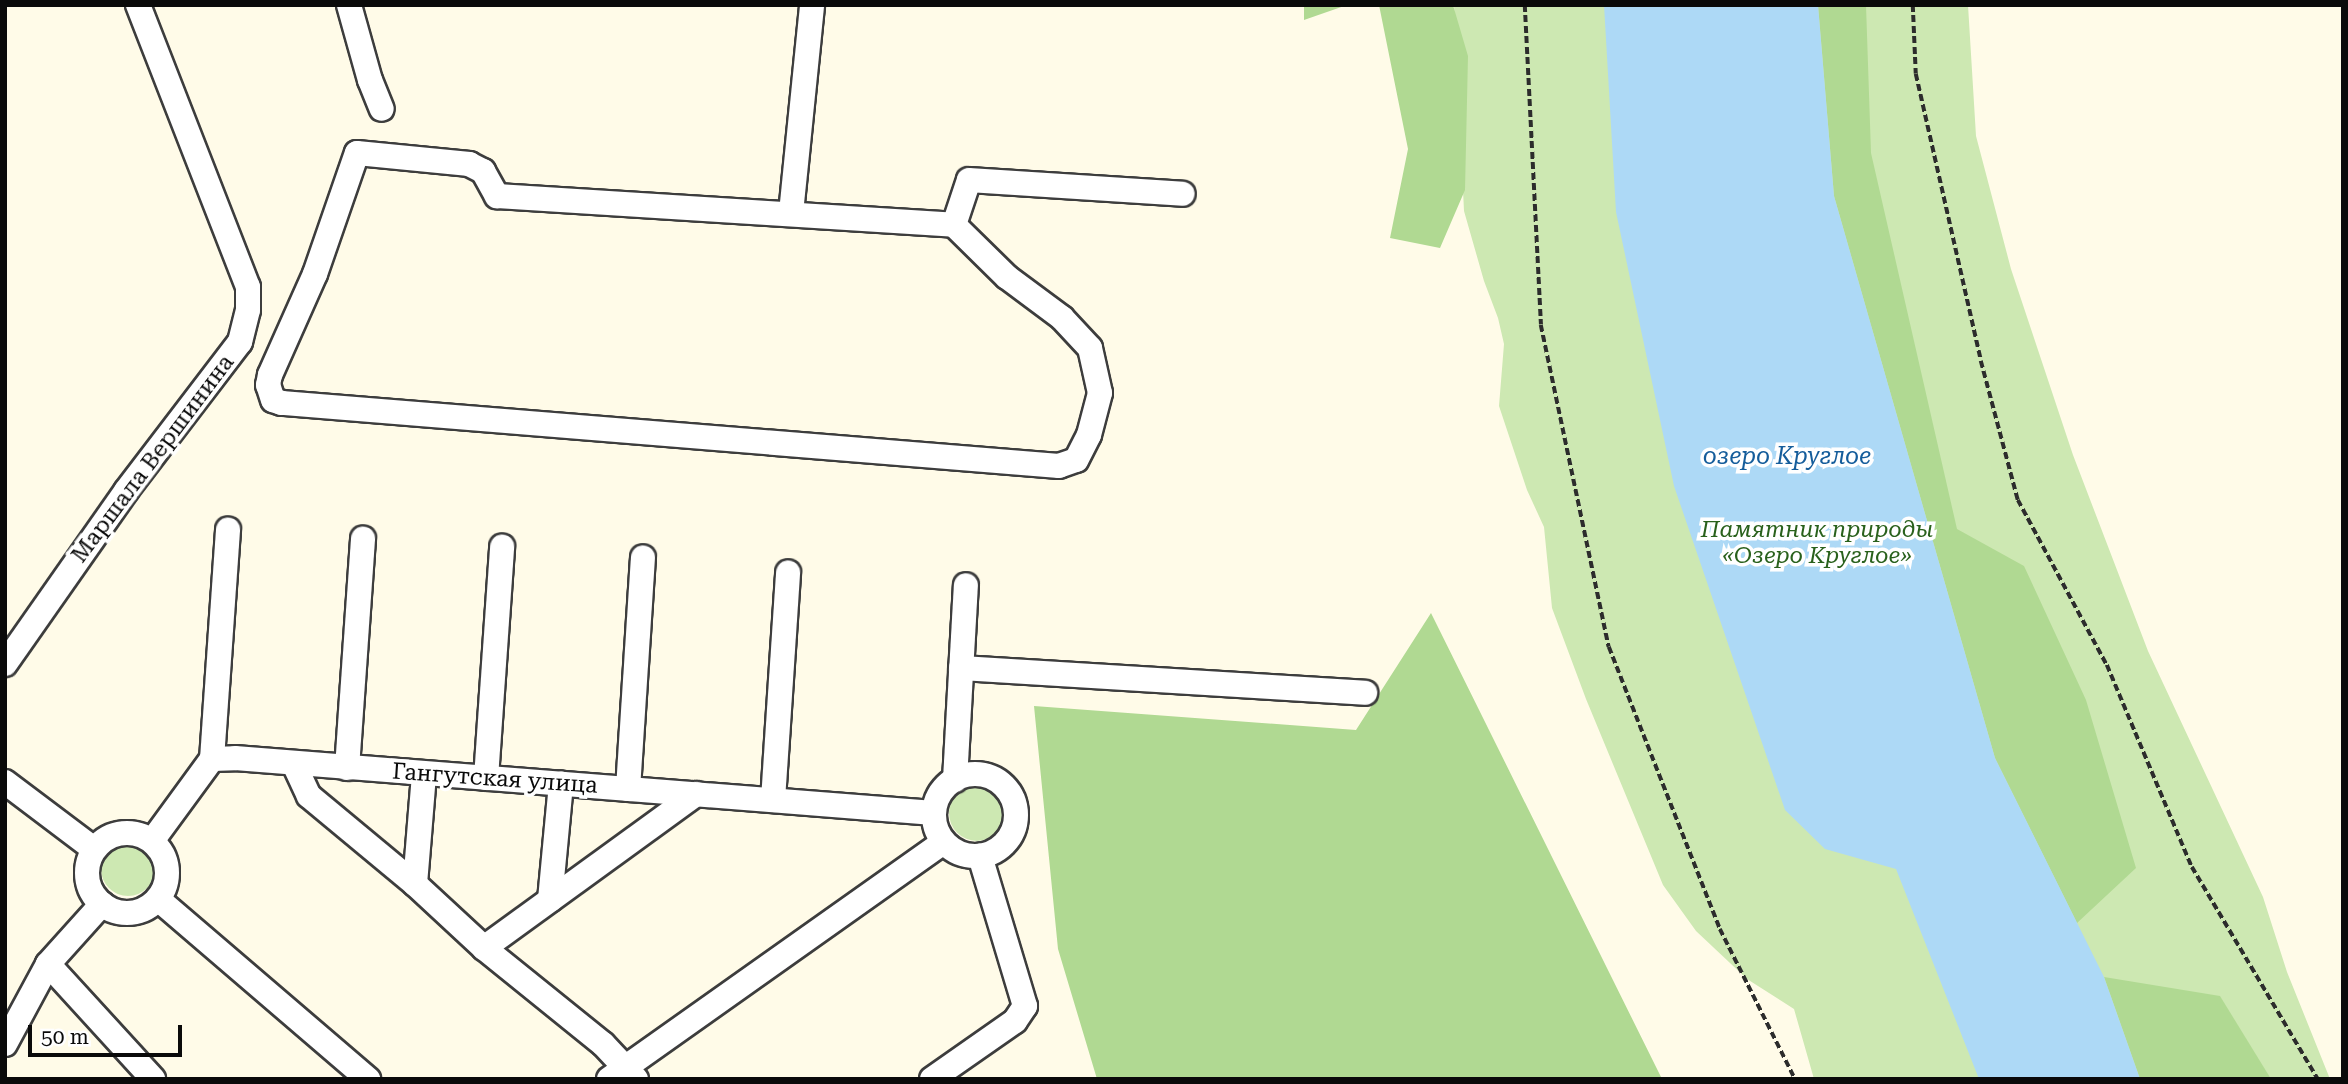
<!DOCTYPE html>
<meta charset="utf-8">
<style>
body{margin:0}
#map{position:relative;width:2348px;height:1084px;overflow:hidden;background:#fffbe8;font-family:"Roboto Serif",serif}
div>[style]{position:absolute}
.green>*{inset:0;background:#cde8b2}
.round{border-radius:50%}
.forest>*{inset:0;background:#b0d992}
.water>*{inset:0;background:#add9f6}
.path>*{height:3.5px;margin-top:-1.75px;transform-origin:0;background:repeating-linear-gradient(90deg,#2c2c2c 0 7px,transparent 0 10.5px)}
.roads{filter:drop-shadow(2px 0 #3d3d3d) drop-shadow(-2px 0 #3d3d3d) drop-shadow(0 2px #3d3d3d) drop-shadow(0 -2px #3d3d3d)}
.minor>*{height:24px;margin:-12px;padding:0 12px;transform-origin:12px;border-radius:12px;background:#fff}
.minor>.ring{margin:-12px;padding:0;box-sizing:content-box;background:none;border:24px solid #fff;border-radius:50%}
span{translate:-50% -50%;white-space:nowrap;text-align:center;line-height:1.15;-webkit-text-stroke:7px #fff;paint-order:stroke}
.street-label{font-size:23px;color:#0a0a0a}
.park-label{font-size:23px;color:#29611c;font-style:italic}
.water-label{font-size:24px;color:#155d9b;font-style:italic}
.frame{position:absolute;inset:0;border:7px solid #0a0a0a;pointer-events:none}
.scale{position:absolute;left:28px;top:1025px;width:154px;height:32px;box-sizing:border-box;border:4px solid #0a0a0a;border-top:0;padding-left:9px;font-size:21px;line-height:24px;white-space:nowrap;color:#0a0a0a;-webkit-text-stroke:5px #fff;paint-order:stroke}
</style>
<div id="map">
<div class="green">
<div style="clip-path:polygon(1454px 5px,1968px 5px,1976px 136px,2011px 269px,2073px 455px,2148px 651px,2263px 897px,2287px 972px,2330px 1079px,1814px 1079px,1794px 1009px,1747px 979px,1696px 931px,1663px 885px,1586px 699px,1552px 608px,1544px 527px,1527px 490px,1499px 406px,1504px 344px,1498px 318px,1484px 281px,1464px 211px)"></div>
<div class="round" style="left:949px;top:785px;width:56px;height:56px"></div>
<div class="round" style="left:101px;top:842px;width:54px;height:54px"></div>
</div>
<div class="forest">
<div style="clip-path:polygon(1304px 5px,1347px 5px,1304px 20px)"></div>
<div style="clip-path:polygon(1379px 5px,1453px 5px,1468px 56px,1465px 190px,1440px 248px,1390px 238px,1408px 149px)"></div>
<div style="clip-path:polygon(1818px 5px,1866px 5px,1871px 153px,1957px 529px,2024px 566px,2086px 700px,2136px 868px,2077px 923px,1995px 758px,1834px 196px)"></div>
<div style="clip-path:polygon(1431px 613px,1662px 1079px,1097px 1079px,1058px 949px,1034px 706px,1356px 730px)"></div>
<div style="clip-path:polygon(2104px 977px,2220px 996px,2271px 1079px,2140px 1079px)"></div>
</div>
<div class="water">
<div style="clip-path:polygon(1604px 5px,1818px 5px,1834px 196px,1995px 758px,2104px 977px,2140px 1079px,1979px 1079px,1896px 869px,1825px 849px,1785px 810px,1674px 486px,1616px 212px)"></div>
</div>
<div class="path">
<div style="left:1525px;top:5px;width:320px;rotate:87.1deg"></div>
<div style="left:1541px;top:325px;width:329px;rotate:78.1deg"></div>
<div style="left:1609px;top:647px;width:303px;rotate:68.5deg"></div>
<div style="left:1720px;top:929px;width:168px;rotate:63.4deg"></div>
<div style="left:1913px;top:5px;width:69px;rotate:87.5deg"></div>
<div style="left:1916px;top:74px;width:294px;rotate:77.2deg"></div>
<div style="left:1981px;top:361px;width:144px;rotate:75.1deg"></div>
<div style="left:2018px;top:500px;width:187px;rotate:61.7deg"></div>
<div style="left:2107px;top:665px;width:219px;rotate:67.2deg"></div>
<div style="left:2192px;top:867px;width:247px;rotate:59.3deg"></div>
</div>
<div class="roads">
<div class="minor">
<div style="left:349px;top:5px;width:78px;rotate:74.4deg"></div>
<div style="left:370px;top:80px;width:31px;rotate:68deg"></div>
<div style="left:357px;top:153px;width:113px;rotate:5.6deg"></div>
<div style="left:469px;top:164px;width:16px;rotate:27deg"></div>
<div style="left:483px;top:171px;width:29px;rotate:61deg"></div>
<div style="left:497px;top:196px;width:458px;rotate:3.6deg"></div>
<div style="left:954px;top:225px;width:74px;rotate:44.5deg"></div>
<div style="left:1007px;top:277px;width:69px;rotate:36.7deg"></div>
<div style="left:1062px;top:318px;width:41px;rotate:47deg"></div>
<div style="left:1090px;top:348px;width:46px;rotate:77.5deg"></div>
<div style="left:1100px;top:393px;width:43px;rotate:104.7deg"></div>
<div style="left:1089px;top:435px;width:28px;rotate:117deg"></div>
<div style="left:1076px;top:460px;width:18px;rotate:161deg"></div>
<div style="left:1059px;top:466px;width:780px;rotate:-175.36deg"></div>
<div style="left:282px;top:403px;width:9px;rotate:-162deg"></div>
<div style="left:273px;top:400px;width:16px;rotate:-108deg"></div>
<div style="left:268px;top:385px;width:10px;rotate:-79deg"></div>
<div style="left:270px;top:375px;width:111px;rotate:-66deg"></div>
<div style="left:315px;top:274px;width:128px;rotate:-70.9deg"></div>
<div style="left:791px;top:213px;width:209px;rotate:-84.2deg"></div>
<div style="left:954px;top:225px;width:47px;rotate:-71.6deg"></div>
<div style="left:969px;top:180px;width:214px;rotate:3.7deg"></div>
<div style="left:5px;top:664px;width:211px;rotate:-55deg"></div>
<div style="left:126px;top:491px;width:188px;rotate:-52.6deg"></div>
<div style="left:240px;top:342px;width:33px;rotate:-76deg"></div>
<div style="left:248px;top:310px;width:23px;rotate:-90deg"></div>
<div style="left:248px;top:287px;width:303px;rotate:-111.3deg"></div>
<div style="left:961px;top:668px;width:405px;rotate:3.5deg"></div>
<div style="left:212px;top:759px;width:23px;rotate:-2deg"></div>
<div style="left:235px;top:758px;width:701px;rotate:4.5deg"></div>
<div style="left:212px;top:759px;width:230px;rotate:-86deg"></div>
<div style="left:294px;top:764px;width:35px;rotate:65deg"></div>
<div style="left:309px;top:796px;width:138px;rotate:39.7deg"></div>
<div style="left:415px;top:884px;width:94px;rotate:42.8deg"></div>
<div style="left:484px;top:948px;width:153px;rotate:38.9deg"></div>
<div style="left:603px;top:1044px;width:48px;rotate:46.7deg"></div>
<div style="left:347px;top:768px;width:230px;rotate:-86deg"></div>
<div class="ring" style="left:934px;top:774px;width:58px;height:58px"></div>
<div style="left:486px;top:778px;width:232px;rotate:-86deg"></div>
<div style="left:955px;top:780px;width:195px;rotate:-86.8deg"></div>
<div style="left:5px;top:782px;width:111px;rotate:37deg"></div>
<div style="left:628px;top:789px;width:232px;rotate:-86.3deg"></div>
<div style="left:773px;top:800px;width:228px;rotate:-86.2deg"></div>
<div class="ring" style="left:87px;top:833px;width:56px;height:56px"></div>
<div style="left:152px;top:841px;width:102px;rotate:-53.8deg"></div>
<div style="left:415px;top:884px;width:110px;rotate:-85.3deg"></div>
<div style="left:158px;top:899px;width:277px;rotate:40.6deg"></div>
<div style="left:550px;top:900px;width:117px;rotate:-84.6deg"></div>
<div style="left:484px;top:948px;width:262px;rotate:-36deg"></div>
<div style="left:48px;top:964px;width:156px;rotate:47.6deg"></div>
<div style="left:5px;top:1044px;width:91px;rotate:-61.7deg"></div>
<div style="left:48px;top:964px;width:81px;rotate:-48deg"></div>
<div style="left:609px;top:1079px;width:410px;rotate:-35.3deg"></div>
<div style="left:932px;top:1079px;width:101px;rotate:-34.9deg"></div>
<div style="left:1015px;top:1021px;width:18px;rotate:-56deg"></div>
<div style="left:1025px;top:1006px;width:157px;rotate:-106.7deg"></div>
</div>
</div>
<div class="street-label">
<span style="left:153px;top:459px;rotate:-53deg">Маршала Вершинина</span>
<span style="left:495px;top:779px;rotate:4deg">Гангутская улица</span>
</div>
<div class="park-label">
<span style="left:1817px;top:543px">Памятник природы<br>«Озеро Круглое»</span>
</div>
<div class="water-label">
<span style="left:1787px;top:457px">озеро Круглое</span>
</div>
<div class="frame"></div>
<div class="scale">50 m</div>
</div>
